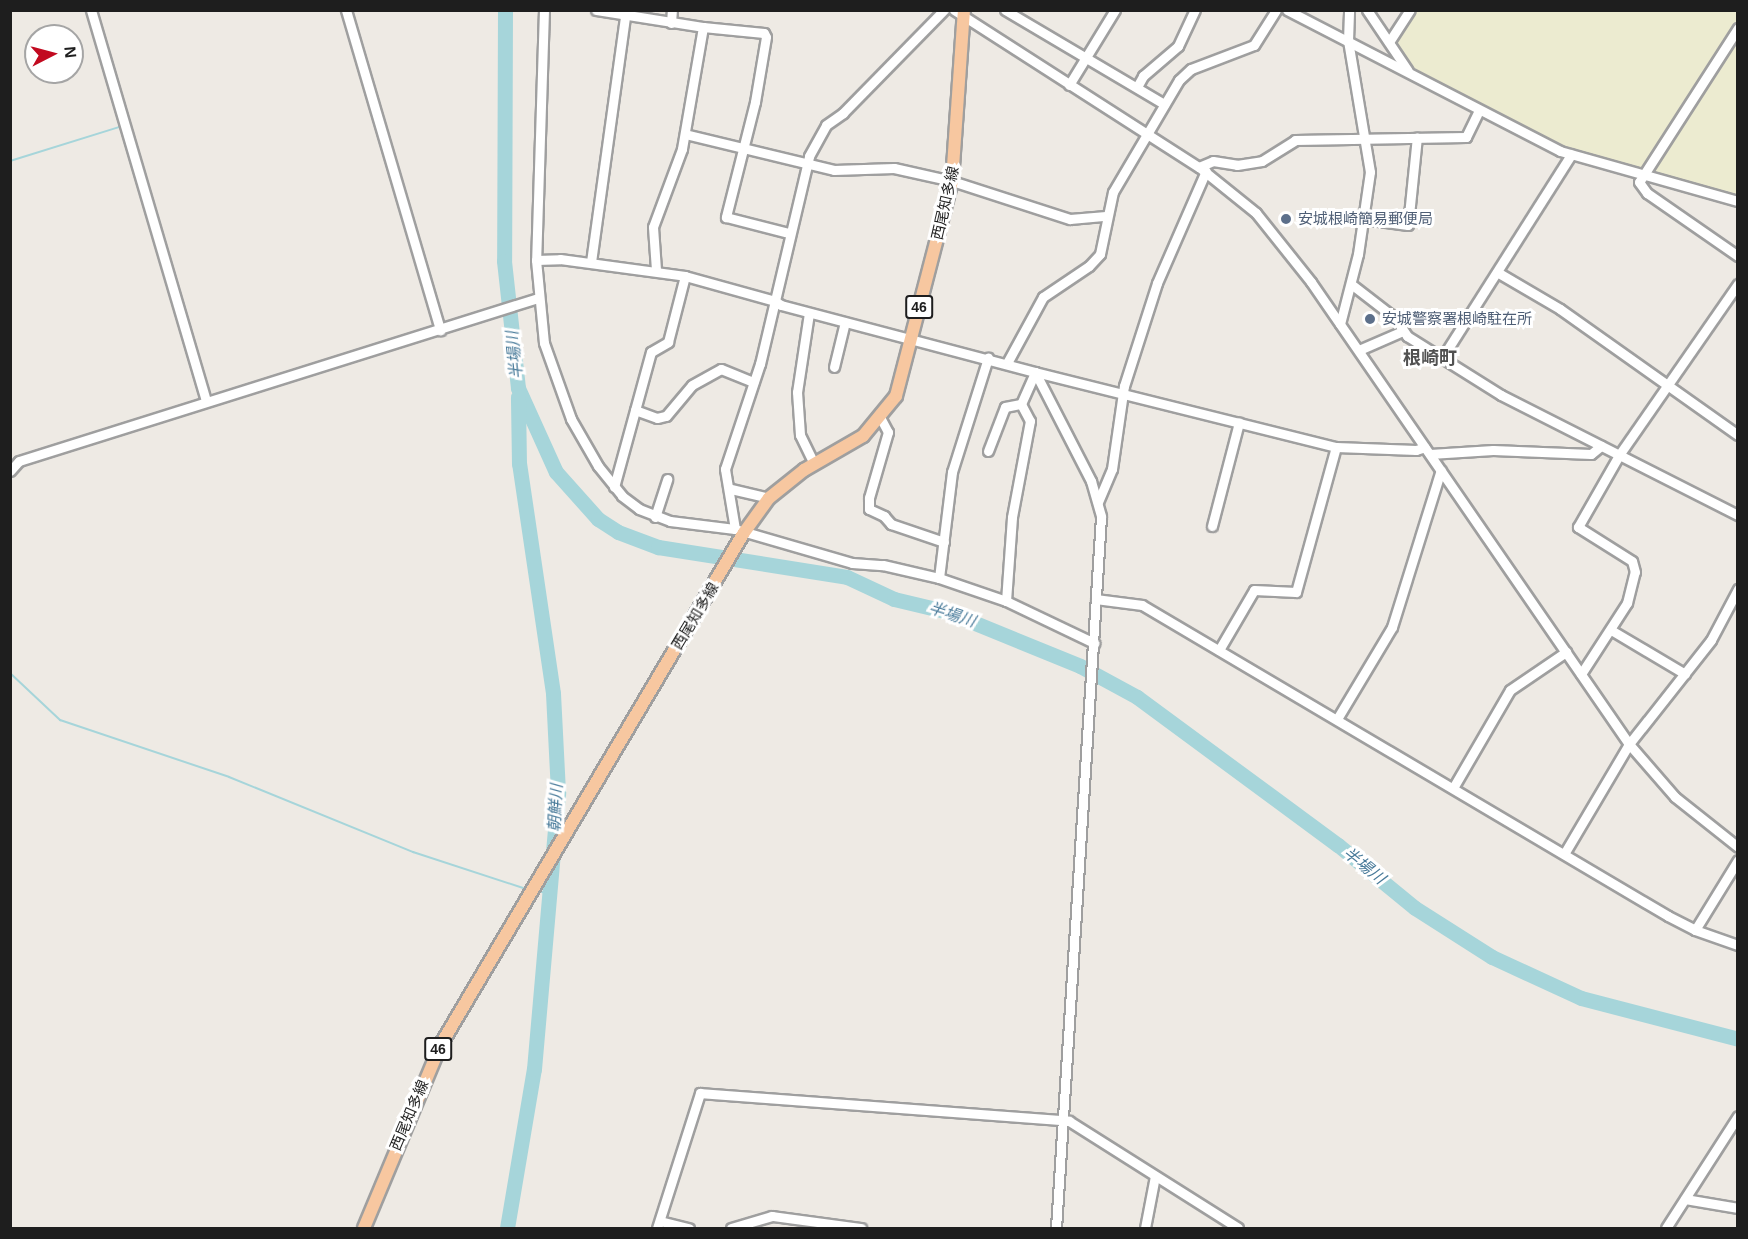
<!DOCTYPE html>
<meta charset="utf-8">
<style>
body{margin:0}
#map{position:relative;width:1748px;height:1239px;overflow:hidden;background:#eeeae4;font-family:Helvetica,"Noto Sans JP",sans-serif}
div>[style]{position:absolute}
.farmland>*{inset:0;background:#ecebd0}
.stream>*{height:2px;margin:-1px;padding:0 1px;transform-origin:1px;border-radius:1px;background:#a6d5da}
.river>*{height:15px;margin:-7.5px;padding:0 7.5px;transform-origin:7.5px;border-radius:7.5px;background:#a6d5da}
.roads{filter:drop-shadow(2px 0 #9f9f9f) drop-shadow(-2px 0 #9f9f9f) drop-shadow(0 2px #9f9f9f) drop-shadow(0 -2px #9f9f9f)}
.minor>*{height:9px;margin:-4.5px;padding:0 4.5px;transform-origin:4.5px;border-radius:4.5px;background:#fff}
.major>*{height:12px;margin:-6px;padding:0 6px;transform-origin:6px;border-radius:6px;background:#f7c7a0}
.dots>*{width:16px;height:16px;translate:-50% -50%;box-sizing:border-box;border:3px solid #fff;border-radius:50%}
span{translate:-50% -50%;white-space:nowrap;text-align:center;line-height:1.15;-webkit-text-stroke:6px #fff;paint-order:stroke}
.shield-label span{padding:2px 4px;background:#fff;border:2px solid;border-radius:4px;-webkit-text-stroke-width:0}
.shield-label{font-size:14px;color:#1e1e1e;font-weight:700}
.street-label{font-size:15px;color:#1e1e1e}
.service-label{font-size:15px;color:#4e5e75}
.left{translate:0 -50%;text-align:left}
.water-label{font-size:16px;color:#497b9a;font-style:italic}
.quarter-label{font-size:18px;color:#515151;font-weight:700}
.frame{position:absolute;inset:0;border:12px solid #1e1e1e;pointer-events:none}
.north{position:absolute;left:24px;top:24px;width:60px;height:60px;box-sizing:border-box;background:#fff;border:2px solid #a5a5a5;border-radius:50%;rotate:84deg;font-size:16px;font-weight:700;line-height:24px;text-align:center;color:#1e1e1e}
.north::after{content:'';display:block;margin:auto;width:21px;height:27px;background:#c20a20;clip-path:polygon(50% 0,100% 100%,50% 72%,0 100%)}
</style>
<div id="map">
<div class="farmland">
<div style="clip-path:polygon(1416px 11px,1737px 11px,1737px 196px,1555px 145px,1412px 71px,1396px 44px)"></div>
</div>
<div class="stream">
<div style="left:10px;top:161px;width:114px;rotate:-17.3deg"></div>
<div style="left:119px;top:127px;width:6px;rotate:-81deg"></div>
<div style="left:10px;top:450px;width:12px;rotate:90deg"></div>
<div style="left:10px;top:673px;width:69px;rotate:43.2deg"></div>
<div style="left:60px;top:720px;width:178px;rotate:18.6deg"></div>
<div style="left:229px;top:777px;width:199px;rotate:22.2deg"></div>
<div style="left:413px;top:852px;width:119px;rotate:18.1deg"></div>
<div style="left:538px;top:891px;width:12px;rotate:14deg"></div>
</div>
<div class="river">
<div style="left:505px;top:10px;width:251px;rotate:90.2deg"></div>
<div style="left:504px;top:261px;width:128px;rotate:83.7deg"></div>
<div style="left:518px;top:388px;width:92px;rotate:65.7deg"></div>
<div style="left:556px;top:472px;width:63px;rotate:48.2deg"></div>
<div style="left:598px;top:519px;width:24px;rotate:33deg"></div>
<div style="left:618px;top:532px;width:43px;rotate:20.6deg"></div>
<div style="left:658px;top:547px;width:191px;rotate:9deg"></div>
<div style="left:847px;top:577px;width:52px;rotate:25.1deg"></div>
<div style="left:894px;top:599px;width:56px;rotate:13.5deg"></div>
<div style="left:948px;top:612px;width:143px;rotate:22.2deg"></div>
<div style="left:1080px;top:666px;width:65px;rotate:28.5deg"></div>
<div style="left:1137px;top:697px;width:250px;rotate:36.4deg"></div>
<div style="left:1338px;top:845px;width:99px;rotate:39.3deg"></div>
<div style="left:1415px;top:908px;width:91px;rotate:32.5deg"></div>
<div style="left:1492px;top:957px;width:98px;rotate:24.7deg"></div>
<div style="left:1581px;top:998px;width:162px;rotate:14.6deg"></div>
<div style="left:507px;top:1228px;width:161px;rotate:-80.4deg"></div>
<div style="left:534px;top:1069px;width:278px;rotate:-85deg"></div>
<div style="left:558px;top:792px;width:99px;rotate:-92.9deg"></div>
<div style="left:553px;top:693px;width:232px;rotate:-98.4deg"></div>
<div style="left:519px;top:464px;width:67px;rotate:-90.9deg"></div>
</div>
<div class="roads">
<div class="minor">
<div style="left:91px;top:10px;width:407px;rotate:73.6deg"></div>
<div style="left:346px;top:10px;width:334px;rotate:73.6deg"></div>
<div style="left:544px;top:10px;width:250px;rotate:91.8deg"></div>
<div style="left:536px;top:260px;width:83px;rotate:84.5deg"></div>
<div style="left:544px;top:343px;width:81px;rotate:70.4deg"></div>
<div style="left:571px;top:419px;width:54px;rotate:60.1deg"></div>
<div style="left:598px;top:466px;width:38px;rotate:51deg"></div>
<div style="left:622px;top:496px;width:21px;rotate:37deg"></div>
<div style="left:639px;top:509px;width:33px;rotate:21deg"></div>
<div style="left:670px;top:521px;width:65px;rotate:7deg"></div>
<div style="left:735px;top:529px;width:122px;rotate:16.2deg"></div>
<div style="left:852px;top:563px;width:31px;rotate:4deg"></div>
<div style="left:883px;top:565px;width:57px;rotate:13.1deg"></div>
<div style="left:939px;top:578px;width:71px;rotate:18.9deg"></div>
<div style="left:1006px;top:601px;width:98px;rotate:25.5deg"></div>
<div style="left:596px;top:10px;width:108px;rotate:9deg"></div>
<div style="left:703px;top:27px;width:124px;rotate:99.8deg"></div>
<div style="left:682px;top:149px;width:83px;rotate:110.4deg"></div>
<div style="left:653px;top:227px;width:43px;rotate:86deg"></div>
<div style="left:954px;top:10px;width:291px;rotate:32.7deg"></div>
<div style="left:1199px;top:167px;width:73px;rotate:38.9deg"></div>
<div style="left:1256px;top:213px;width:88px;rotate:51.4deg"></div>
<div style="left:1311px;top:282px;width:561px;rotate:55.46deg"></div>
<div style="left:1629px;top:744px;width:70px;rotate:49deg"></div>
<div style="left:1675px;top:797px;width:80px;rotate:38.4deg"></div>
<div style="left:1005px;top:10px;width:185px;rotate:30.6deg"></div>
<div style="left:1287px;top:10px;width:307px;rotate:27.3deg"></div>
<div style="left:1560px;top:151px;width:185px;rotate:15.7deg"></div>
<div style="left:1367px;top:10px;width:73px;rotate:56.1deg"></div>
<div style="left:671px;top:23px;width:13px;rotate:-86deg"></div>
<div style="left:703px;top:27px;width:61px;rotate:5.6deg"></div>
<div style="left:764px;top:33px;width:4px;rotate:63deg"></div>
<div style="left:766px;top:37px;width:66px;rotate:99.6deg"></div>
<div style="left:755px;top:102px;width:119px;rotate:104.2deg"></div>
<div style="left:726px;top:217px;width:65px;rotate:14.3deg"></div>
<div style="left:1738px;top:28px;width:183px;rotate:122.7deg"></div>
<div style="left:1639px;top:182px;width:14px;rotate:54deg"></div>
<div style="left:1647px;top:193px;width:111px;rotate:34.7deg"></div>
<div style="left:1389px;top:42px;width:38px;rotate:-57deg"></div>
<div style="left:1069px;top:85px;width:88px;rotate:-58.5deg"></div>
<div style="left:1137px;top:87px;width:13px;rotate:-61deg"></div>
<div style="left:1143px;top:76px;width:46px;rotate:-40.6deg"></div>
<div style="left:1178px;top:46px;width:40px;rotate:-65deg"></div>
<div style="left:685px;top:134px;width:153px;rotate:13.6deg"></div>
<div style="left:834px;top:170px;width:60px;rotate:-1.9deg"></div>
<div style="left:894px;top:168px;width:59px;rotate:12.6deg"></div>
<div style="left:952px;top:181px;width:124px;rotate:17.9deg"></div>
<div style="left:1070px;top:219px;width:36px;rotate:-5deg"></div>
<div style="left:1199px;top:167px;width:15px;rotate:-23deg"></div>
<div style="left:1213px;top:161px;width:24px;rotate:9deg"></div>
<div style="left:1237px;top:165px;width:25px;rotate:-9deg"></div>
<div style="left:1262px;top:161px;width:39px;rotate:-32deg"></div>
<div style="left:1295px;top:140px;width:171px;rotate:-1deg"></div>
<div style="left:1466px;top:137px;width:30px;rotate:-64deg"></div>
<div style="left:1364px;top:219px;width:44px;rotate:7.8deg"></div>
<div style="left:1408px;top:225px;width:88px;rotate:-84.2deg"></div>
<div style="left:536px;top:260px;width:24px;rotate:-2deg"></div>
<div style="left:560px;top:259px;width:126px;rotate:7.7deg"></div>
<div style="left:685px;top:276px;width:93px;rotate:15.5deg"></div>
<div style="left:775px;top:301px;width:7px;rotate:34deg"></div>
<div style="left:781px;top:305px;width:263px;rotate:14.8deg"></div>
<div style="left:1035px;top:372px;width:310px;rotate:14deg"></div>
<div style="left:1336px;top:447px;width:80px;rotate:2.1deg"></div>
<div style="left:1416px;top:450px;width:9px;rotate:-18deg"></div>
<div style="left:591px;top:262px;width:247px;rotate:-82.1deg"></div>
<div style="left:1497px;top:272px;width:73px;rotate:30.4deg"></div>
<div style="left:1560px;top:309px;width:218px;rotate:35.3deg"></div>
<div style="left:1351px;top:284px;width:56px;rotate:37.7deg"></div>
<div style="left:1395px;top:318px;width:22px;rotate:56deg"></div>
<div style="left:1407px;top:336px;width:111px;rotate:32.1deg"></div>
<div style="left:1501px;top:395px;width:266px;rotate:26.9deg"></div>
<div style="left:809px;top:313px;width:80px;rotate:98.6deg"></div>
<div style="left:797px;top:392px;width:43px;rotate:86deg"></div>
<div style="left:800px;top:435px;width:32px;rotate:64deg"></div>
<div style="left:1340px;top:324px;width:72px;rotate:-75.6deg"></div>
<div style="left:1358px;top:254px;width:83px;rotate:-81.7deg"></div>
<div style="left:1370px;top:172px;width:133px;rotate:-99.5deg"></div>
<div style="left:1348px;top:41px;width:31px;rotate:-88deg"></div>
<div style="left:1359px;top:350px;width:48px;rotate:-23.4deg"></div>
<div style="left:1442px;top:358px;width:241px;rotate:-57.6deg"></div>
<div style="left:1007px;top:363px;width:75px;rotate:-61.4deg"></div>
<div style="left:1043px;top:297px;width:55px;rotate:-34deg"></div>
<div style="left:1089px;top:266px;width:16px;rotate:-47deg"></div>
<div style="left:1100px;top:254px;width:63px;rotate:-78.2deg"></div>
<div style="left:1113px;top:192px;width:130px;rotate:-59.5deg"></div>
<div style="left:1179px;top:80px;width:16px;rotate:-43deg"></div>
<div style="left:1191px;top:69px;width:67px;rotate:-20.9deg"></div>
<div style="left:1254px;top:45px;width:41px;rotate:-57.8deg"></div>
<div style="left:834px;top:367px;width:46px;rotate:-76.3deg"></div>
<div style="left:1035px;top:372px;width:123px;rotate:62.8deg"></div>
<div style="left:1091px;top:481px;width:37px;rotate:74deg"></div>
<div style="left:1101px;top:517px;width:712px;rotate:93.62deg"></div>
<div style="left:635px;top:410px;width:23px;rotate:20deg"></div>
<div style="left:657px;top:418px;width:9px;rotate:-13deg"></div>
<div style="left:666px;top:416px;width:40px;rotate:-50deg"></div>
<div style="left:692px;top:385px;width:33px;rotate:-29deg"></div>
<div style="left:721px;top:369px;width:35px;rotate:22deg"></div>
<div style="left:881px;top:419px;width:15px;rotate:62deg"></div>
<div style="left:888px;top:432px;width:69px;rotate:106.1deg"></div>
<div style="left:869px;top:498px;width:11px;rotate:90deg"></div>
<div style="left:869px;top:509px;width:17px;rotate:25deg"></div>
<div style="left:884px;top:516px;width:11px;rotate:49deg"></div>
<div style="left:891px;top:524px;width:56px;rotate:18.8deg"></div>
<div style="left:988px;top:451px;width:47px;rotate:-68.9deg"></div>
<div style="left:1005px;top:407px;width:16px;rotate:-11deg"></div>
<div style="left:1430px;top:454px;width:63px;rotate:-3.6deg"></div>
<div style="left:1493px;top:450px;width:98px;rotate:2.3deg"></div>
<div style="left:1591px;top:454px;width:13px;rotate:-39deg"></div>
<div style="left:10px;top:471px;width:13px;rotate:-48deg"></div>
<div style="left:19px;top:461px;width:544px;rotate:-17.44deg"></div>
<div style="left:614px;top:487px;width:140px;rotate:-74.7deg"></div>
<div style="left:651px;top:352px;width:20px;rotate:-30deg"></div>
<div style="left:668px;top:342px;width:68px;rotate:-75.6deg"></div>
<div style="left:731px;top:489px;width:39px;rotate:13deg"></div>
<div style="left:1098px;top:502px;width:36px;rotate:-67deg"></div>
<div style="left:1112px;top:469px;width:84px;rotate:-81.8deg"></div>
<div style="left:1124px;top:386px;width:108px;rotate:-72.2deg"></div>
<div style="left:1157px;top:283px;width:122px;rotate:-66.4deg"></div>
<div style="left:655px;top:517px;width:40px;rotate:-72deg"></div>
<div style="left:1212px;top:526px;width:107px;rotate:-75.4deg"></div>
<div style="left:735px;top:529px;width:61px;rotate:-99.5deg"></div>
<div style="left:725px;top:469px;width:111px;rotate:-71.6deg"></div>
<div style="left:760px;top:364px;width:214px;rotate:-76.7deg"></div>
<div style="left:809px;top:156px;width:35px;rotate:-61deg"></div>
<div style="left:826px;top:125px;width:21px;rotate:-35deg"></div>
<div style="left:843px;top:113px;width:144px;rotate:-45.6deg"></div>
<div style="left:939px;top:578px;width:107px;rotate:-83deg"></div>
<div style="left:952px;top:472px;width:120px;rotate:-72.5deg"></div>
<div style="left:1096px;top:599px;width:46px;rotate:7.4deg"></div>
<div style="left:1142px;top:605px;width:611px;rotate:30.59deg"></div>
<div style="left:1668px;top:916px;width:30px;rotate:27deg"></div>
<div style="left:1695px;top:930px;width:46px;rotate:19.2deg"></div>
<div style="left:1006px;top:601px;width:84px;rotate:-85.9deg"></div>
<div style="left:1012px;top:517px;width:98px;rotate:-79.4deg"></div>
<div style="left:1030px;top:421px;width:19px;rotate:-118deg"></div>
<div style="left:1021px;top:404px;width:35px;rotate:-66deg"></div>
<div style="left:1611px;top:630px;width:86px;rotate:30.7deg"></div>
<div style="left:1219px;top:650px;width:69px;rotate:-59.7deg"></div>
<div style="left:1254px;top:590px;width:42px;rotate:2.7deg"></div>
<div style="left:1296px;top:592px;width:150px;rotate:-74.6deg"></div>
<div style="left:1581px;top:674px;width:85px;rotate:-57.1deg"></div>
<div style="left:1627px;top:603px;width:32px;rotate:-76deg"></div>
<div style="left:1635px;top:572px;width:11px;rotate:-105deg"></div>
<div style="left:1632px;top:561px;width:64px;rotate:-147.8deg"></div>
<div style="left:1578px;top:527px;width:83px;rotate:-60.3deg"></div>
<div style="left:1619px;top:455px;width:208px;rotate:-55.2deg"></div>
<div style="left:1337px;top:719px;width:107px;rotate:-59.1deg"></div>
<div style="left:1392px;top:627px;width:164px;rotate:-72.7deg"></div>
<div style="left:1453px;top:788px;width:113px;rotate:-59.8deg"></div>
<div style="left:1510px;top:690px;width:68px;rotate:-34.2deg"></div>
<div style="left:1564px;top:854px;width:128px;rotate:-59.4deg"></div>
<div style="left:1629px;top:744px;width:132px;rotate:-51.7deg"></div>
<div style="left:1711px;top:640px;width:58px;rotate:-62.1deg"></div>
<div style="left:1695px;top:930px;width:82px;rotate:-58.4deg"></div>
<div style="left:1685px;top:1199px;width:54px;rotate:9.6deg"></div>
<div style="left:660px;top:1221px;width:30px;rotate:14deg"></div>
<div style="left:657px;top:1228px;width:142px;rotate:-72.3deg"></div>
<div style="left:700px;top:1093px;width:370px;rotate:4.3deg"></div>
<div style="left:1069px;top:1121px;width:200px;rotate:32.3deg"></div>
<div style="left:731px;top:1228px;width:43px;rotate:-16.3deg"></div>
<div style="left:772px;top:1216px;width:90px;rotate:7.7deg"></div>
<div style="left:1145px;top:1228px;width:53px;rotate:-79.1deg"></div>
<div style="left:1666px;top:1228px;width:133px;rotate:-57.3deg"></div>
</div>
<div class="major">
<div style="left:364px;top:1228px;width:197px;rotate:-67.3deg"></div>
<div style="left:440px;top:1046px;width:595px;rotate:-59.38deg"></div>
<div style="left:743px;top:534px;width:44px;rotate:-54.2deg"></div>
<div style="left:769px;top:498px;width:45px;rotate:-38.7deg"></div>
<div style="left:804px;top:470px;width:68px;rotate:-30deg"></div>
<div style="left:863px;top:436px;width:52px;rotate:-50.5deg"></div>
<div style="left:896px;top:396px;width:222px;rotate:-75.4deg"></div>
<div style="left:952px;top:181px;width:171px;rotate:-86deg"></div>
</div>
</div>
<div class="dots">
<div style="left:1286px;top:219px;background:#5c6f8a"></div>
<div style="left:1370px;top:319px;background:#5c6f8a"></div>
</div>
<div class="shield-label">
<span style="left:919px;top:307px">46</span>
<span style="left:438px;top:1049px">46</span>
</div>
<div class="street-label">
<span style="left:945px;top:203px;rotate:-77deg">西尾知多線</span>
<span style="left:695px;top:616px;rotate:-59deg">西尾知多線</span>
<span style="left:409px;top:1115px;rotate:-67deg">西尾知多線</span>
</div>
<div class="service-label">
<span class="left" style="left:1298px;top:219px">安城根崎簡易郵便局</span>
<span class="left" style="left:1382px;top:319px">安城警察署根崎駐在所</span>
</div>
<div class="water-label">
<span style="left:515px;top:355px;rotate:-96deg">半場川</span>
<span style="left:952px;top:615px;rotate:18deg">半場川</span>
<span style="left:556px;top:808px;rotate:-87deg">朝鮮川</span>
<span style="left:1364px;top:866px;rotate:39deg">半場川</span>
</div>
<div class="quarter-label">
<span style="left:1430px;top:358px">根崎町</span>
</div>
<div class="frame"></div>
<div class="north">N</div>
</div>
